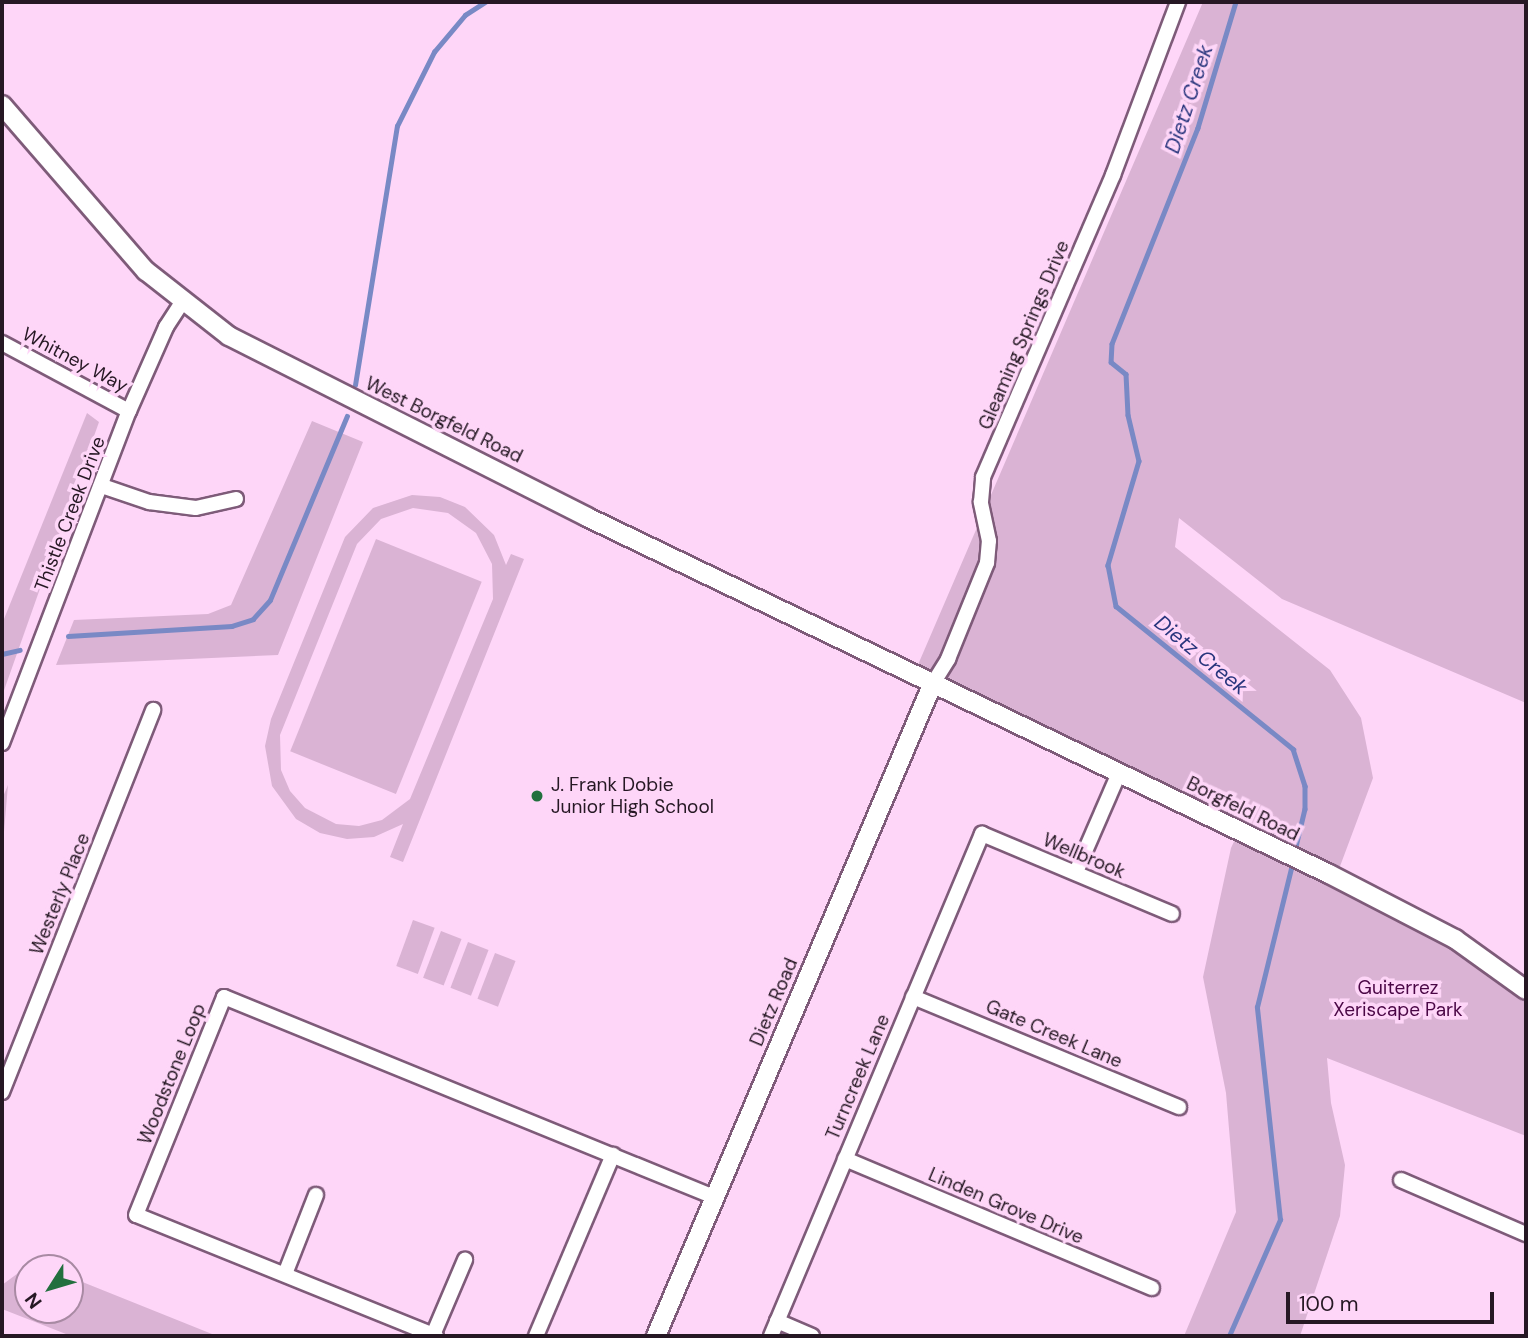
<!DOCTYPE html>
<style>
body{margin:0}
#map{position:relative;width:1528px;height:1338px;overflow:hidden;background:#fed6f8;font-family:"DM Sans",sans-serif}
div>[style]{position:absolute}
.green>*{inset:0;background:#dab3d4;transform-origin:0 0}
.stream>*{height:4.5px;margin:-2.25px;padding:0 2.25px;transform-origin:2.25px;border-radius:2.25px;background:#7989c5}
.roads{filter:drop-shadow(2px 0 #7e5b79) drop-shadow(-2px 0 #7e5b79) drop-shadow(0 2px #7e5b79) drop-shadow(0 -2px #7e5b79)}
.minor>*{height:14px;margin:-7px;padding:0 7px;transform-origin:7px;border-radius:7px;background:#fff}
.tertiary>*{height:18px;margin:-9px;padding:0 9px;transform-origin:9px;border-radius:9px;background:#fff}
.dots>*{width:19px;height:19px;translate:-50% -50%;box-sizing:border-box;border:4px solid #fed6f8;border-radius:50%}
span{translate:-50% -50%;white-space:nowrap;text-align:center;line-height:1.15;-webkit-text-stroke:7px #fed6f8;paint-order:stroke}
.street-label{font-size:19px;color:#261824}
.poi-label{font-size:19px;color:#261824}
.left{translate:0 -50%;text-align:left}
.park-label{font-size:19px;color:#4a0645}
.water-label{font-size:21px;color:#29367d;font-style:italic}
.frame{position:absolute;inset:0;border:4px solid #261824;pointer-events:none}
.north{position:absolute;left:14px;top:1254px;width:70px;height:70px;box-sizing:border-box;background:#fed6f8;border:2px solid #a88aa3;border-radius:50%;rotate:233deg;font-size:19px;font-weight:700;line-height:28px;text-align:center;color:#261824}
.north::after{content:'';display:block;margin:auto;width:24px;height:32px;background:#226f3e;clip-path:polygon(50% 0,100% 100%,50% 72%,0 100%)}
.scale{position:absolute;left:1286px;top:1292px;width:208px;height:32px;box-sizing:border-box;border:4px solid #261824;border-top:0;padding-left:9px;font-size:21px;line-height:24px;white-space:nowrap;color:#261824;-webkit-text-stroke:5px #fed6f8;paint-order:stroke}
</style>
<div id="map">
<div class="green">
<div style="clip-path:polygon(1203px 2px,1526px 2px,1526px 703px,1282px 599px,1179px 518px,1175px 547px,1330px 670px,1361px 718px,1373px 778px,1336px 877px,1526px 990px,1526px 1136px,1327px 1058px,1331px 1103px,1345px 1165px,1340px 1216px,1300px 1336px,1184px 1336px,1236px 1212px,1226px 1093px,1203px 977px,1231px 848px,1239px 831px,914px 674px)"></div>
<div style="clip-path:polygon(87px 413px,99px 422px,2px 696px,2px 624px)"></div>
<div style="clip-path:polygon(312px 421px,363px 442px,278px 655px,56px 665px,74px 620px,208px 614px,231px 605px)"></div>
<div style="clip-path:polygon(evenodd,412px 495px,440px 497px,465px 507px,494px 535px,506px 565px,511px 554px,524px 559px,403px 862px,390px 857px,403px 824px,374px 837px,347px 839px,320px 833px,296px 819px,272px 786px,265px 746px,271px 719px,345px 537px,373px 508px,412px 495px,413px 508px,448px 513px,476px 533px,492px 564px,493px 599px,410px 799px,382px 820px,359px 826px,336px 824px,305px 808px,290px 791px,281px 770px,280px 735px,357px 544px,381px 519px,413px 508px)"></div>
<div style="left:376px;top:539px;width:114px;height:229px;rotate:22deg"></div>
<div style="clip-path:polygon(8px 785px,3px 843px,2px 846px,2px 799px)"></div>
<div style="left:413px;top:920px;width:23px;height:49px;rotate:20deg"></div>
<div style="left:441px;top:931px;width:22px;height:50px;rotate:21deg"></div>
<div style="left:468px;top:942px;width:22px;height:49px;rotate:21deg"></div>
<div style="left:495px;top:953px;width:22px;height:49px;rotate:21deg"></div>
<div style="clip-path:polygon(33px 1262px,48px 1268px,28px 1268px,28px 1310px,70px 1310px,70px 1277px,217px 1336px,71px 1336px,2px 1309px,2px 1285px)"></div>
</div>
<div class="stream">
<div style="left:1236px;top:2px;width:132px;rotate:106.8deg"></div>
<div style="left:1198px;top:128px;width:232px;rotate:111.7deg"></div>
<div style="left:1112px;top:344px;width:18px;rotate:93deg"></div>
<div style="left:1111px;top:362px;width:19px;rotate:39deg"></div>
<div style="left:1126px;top:374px;width:41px;rotate:87.2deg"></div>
<div style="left:1128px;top:415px;width:47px;rotate:76.6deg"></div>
<div style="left:1139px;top:461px;width:109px;rotate:106.6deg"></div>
<div style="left:1108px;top:565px;width:42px;rotate:79deg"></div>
<div style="left:1116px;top:606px;width:228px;rotate:38.9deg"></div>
<div style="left:1293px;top:749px;width:39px;rotate:72deg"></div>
<div style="left:1305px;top:786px;width:23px;rotate:90deg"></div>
<div style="left:1305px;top:809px;width:43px;rotate:103.4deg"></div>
<div style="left:355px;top:385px;width:262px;rotate:-80.8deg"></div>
<div style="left:397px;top:126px;width:83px;rotate:-63.4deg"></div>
<div style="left:434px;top:52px;width:48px;rotate:-50deg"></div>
<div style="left:465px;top:15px;width:24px;rotate:-33deg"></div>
<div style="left:68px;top:636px;width:164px;rotate:-3.5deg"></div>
<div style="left:232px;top:626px;width:22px;rotate:-18deg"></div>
<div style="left:253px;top:619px;width:25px;rotate:-48deg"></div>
<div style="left:270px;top:600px;width:199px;rotate:-67.3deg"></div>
<div style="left:2px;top:654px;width:18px;rotate:-13deg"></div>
<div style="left:1229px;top:1336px;width:127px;rotate:-66.3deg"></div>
<div style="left:1280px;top:1220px;width:214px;rotate:-96.2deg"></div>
<div style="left:1257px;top:1007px;width:151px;rotate:-76.2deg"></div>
</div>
<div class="roads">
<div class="minor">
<div style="left:2px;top:343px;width:144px;rotate:28.2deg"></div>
<div style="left:102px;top:486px;width:50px;rotate:18.8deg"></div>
<div style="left:149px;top:502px;width:47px;rotate:7.3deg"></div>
<div style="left:196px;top:508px;width:41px;rotate:-12.7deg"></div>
<div style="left:932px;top:685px;width:31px;rotate:-58deg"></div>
<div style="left:948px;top:659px;width:104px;rotate:-67.9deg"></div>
<div style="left:987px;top:563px;width:22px;rotate:-85deg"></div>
<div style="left:989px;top:541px;width:40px;rotate:-102deg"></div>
<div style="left:981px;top:502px;width:25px;rotate:-85deg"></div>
<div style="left:983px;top:477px;width:329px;rotate:-66.7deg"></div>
<div style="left:1113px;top:175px;width:185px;rotate:-69.4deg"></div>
<div style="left:2px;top:743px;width:355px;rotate:-69.1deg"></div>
<div style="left:129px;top:411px;width:92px;rotate:-66.2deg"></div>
<div style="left:166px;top:327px;width:30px;rotate:-57deg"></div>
<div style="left:1076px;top:872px;width:108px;rotate:-66.5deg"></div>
<div style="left:913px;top:997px;width:288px;rotate:22.5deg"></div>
<div style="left:2px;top:1092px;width:411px;rotate:-68.4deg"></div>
<div style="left:845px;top:1159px;width:333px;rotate:22.8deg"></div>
<div style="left:1401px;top:1180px;width:136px;rotate:23.4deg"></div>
<div style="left:285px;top:1274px;width:85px;rotate:-68.6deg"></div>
<div style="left:777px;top:1321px;width:38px;rotate:23deg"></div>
<div style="left:433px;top:1335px;width:82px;rotate:-66.9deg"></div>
<div style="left:436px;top:1336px;width:323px;rotate:-158deg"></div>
<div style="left:136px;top:1215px;width:235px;rotate:-68deg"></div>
<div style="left:224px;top:997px;width:529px;rotate:22.2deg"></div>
<div style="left:536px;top:1336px;width:197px;rotate:-67deg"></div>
<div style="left:771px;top:1336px;width:545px;rotate:-67.2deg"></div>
<div style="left:982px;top:834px;width:206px;rotate:22.8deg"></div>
</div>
<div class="tertiary">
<div style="left:2px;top:105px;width:220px;rotate:49.1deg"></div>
<div style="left:146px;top:271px;width:105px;rotate:38.1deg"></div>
<div style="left:229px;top:336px;width:401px;rotate:26.8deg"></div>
<div style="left:587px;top:517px;width:823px;rotate:25.69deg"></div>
<div style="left:1329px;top:874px;width:142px;rotate:27.3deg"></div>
<div style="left:1455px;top:939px;width:87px;rotate:35.7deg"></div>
<div style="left:656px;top:1336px;width:707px;rotate:-67.02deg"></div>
</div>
</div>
<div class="dots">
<div style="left:537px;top:796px;background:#226f3e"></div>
</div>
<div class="street-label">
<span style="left:1024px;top:335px;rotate:-67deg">Gleaming Springs Drive</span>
<span style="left:75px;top:360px;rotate:28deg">Whitney Way</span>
<span style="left:444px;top:420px;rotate:26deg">West Borgfeld Road</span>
<span style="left:70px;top:514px;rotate:-69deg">Thistle Creek Drive</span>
<span style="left:1243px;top:809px;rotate:26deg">Borgfeld Road</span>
<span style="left:1084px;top:856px;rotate:23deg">Wellbrook</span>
<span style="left:60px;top:894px;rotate:-68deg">Westerly Place</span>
<span style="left:774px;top:1002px;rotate:-67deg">Dietz Road</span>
<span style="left:1054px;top:1034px;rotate:23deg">Gate Creek Lane</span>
<span style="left:172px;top:1074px;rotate:-68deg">Woodstone Loop</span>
<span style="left:858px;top:1077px;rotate:-67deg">Turncreek Lane</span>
<span style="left:1006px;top:1206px;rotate:23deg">Linden Grove Drive</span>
</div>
<div class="poi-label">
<span class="left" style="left:551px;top:796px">J. Frank Dobie<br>Junior High School</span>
</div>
<div class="park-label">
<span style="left:1398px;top:999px">Guiterrez<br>Xeriscape Park</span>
</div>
<div class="water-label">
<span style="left:1189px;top:99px;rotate:-72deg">Dietz Creek</span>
<span style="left:1201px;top:655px;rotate:39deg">Dietz Creek</span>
</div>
<div class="frame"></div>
<div class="north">N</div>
<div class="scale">100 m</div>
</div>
